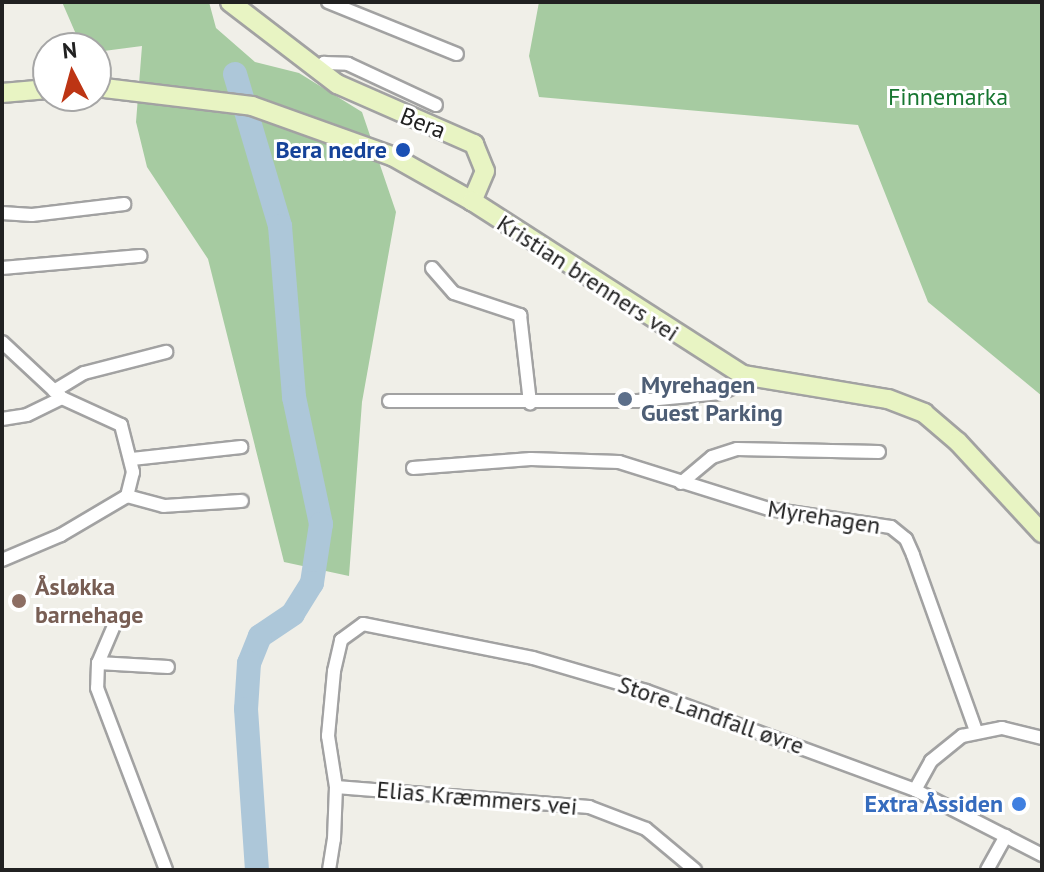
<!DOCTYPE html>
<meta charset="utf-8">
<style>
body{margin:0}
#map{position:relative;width:1044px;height:872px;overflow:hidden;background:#f0efe8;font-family:"PT Sans",sans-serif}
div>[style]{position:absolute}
.forest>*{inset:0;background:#a6cba1}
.river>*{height:24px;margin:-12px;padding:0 12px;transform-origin:12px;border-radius:12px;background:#adc7d9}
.roads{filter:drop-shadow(2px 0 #a2a2a2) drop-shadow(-2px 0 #a2a2a2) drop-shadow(0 2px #a2a2a2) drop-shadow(0 -2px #a2a2a2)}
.street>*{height:12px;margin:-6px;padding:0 6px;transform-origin:6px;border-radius:6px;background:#fff}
.secondary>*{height:18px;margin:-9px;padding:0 9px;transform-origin:9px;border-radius:9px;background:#e8f4c3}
.dots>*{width:22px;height:22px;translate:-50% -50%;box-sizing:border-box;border:4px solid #fff;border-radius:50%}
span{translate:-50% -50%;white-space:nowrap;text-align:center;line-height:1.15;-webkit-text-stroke:6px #fff;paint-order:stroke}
.park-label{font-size:24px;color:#177631}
.street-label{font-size:24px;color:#212121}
.transit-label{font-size:24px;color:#164399;font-weight:700}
.right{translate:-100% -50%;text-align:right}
.service-label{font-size:24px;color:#4e5e75;font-weight:700}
.left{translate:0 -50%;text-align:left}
.education-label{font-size:24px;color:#785e54;font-weight:700}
.shop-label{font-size:24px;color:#366cbe;font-weight:700}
.frame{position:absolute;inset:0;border:4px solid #212121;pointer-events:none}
.north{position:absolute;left:32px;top:32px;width:80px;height:80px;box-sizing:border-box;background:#fff;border:2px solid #a6a6a6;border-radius:50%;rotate:354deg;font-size:22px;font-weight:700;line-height:32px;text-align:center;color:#212121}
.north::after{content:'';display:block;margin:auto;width:28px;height:36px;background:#bd3514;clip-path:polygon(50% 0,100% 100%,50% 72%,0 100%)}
</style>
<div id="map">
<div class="forest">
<div style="clip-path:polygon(62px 2px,209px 2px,216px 28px,255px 62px,299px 73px,362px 112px,396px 212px,362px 402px,349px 576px,284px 562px,208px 259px,147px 167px,136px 122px,142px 46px,96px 52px,96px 48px,82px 48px)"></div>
<div style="clip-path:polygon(539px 2px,1042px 2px,1042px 396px,928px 302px,858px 125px,539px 97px,529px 56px)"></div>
</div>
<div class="river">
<div style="left:235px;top:74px;width:159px;rotate:73.5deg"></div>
<div style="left:280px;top:226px;width:172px;rotate:85.3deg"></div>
<div style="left:294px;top:397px;width:130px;rotate:78deg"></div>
<div style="left:321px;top:524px;width:60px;rotate:98.7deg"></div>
<div style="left:312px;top:583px;width:36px;rotate:122deg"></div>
<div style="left:293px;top:614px;width:40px;rotate:146deg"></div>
<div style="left:260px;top:636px;width:29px;rotate:112deg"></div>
<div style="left:249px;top:663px;width:46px;rotate:93.7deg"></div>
<div style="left:246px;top:709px;width:161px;rotate:86.1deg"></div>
</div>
<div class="roads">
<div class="street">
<div style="left:328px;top:2px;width:139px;rotate:22deg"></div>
<div style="left:317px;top:71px;width:11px;rotate:-49deg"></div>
<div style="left:324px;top:63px;width:24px;rotate:2deg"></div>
<div style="left:348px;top:64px;width:97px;rotate:25deg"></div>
<div style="left:2px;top:213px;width:30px;rotate:4deg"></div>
<div style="left:32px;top:215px;width:93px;rotate:-6.8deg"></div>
<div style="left:2px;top:268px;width:139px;rotate:-5deg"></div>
<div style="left:432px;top:268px;width:33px;rotate:49deg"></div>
<div style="left:454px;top:293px;width:70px;rotate:18.4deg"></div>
<div style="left:520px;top:315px;width:89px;rotate:83.5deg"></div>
<div style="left:2px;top:342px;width:82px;rotate:43deg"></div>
<div style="left:62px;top:398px;width:65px;rotate:24.6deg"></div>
<div style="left:121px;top:425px;width:49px;rotate:75.7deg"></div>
<div style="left:133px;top:472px;width:25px;rotate:104deg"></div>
<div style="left:127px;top:496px;width:77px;rotate:149.4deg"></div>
<div style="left:61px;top:535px;width:64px;rotate:157deg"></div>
<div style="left:54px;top:391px;width:35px;rotate:-31deg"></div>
<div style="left:84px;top:373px;width:85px;rotate:-14.4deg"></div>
<div style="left:389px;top:401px;width:249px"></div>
<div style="left:638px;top:401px;width:83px;rotate:-5.5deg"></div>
<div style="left:721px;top:393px;width:17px;rotate:-25deg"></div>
<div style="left:736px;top:386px;width:13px;rotate:-58deg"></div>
<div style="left:2px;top:419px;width:25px;rotate:-9deg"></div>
<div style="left:27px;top:415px;width:39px;rotate:-26deg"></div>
<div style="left:132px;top:459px;width:110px;rotate:-6.3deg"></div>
<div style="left:413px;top:468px;width:118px;rotate:-4.4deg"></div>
<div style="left:531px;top:459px;width:88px;rotate:2deg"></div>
<div style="left:619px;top:462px;width:157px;rotate:17.4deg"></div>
<div style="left:769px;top:509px;width:123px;rotate:8.4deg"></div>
<div style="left:891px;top:527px;width:19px;rotate:39deg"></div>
<div style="left:906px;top:539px;width:17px;rotate:66deg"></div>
<div style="left:913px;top:555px;width:187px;rotate:70.3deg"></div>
<div style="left:681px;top:483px;width:40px;rotate:-40deg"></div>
<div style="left:712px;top:457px;width:26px;rotate:-18deg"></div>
<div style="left:737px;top:449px;width:142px;rotate:1.2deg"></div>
<div style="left:127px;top:496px;width:38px;rotate:15deg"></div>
<div style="left:164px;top:506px;width:78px;rotate:-3.7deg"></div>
<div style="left:116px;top:621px;width:46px;rotate:113.2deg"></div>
<div style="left:98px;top:663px;width:25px;rotate:92deg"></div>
<div style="left:97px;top:688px;width:195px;rotate:69.2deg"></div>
<div style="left:98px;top:663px;width:70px;rotate:3.3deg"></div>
<div style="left:336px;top:787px;width:254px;rotate:4.5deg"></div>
<div style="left:589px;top:807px;width:61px;rotate:21.1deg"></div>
<div style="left:646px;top:829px;width:64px;rotate:39.9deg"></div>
<div style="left:915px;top:790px;width:33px;rotate:-61deg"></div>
<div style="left:931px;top:761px;width:40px;rotate:-39deg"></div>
<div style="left:962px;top:736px;width:41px;rotate:-11.3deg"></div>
<div style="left:1002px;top:728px;width:41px;rotate:14deg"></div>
<div style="left:329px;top:870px;width:31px;rotate:-81deg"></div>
<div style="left:334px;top:839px;width:52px;rotate:-87.8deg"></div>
<div style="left:336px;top:787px;width:52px;rotate:-98.9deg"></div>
<div style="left:328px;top:736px;width:65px;rotate:-84.7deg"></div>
<div style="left:334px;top:671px;width:32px;rotate:-77deg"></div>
<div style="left:341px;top:640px;width:27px;rotate:-36deg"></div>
<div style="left:363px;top:624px;width:173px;rotate:11.3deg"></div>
<div style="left:533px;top:658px;width:118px;rotate:16.3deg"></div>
<div style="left:646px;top:691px;width:287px;rotate:20.2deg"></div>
<div style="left:915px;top:790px;width:143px;rotate:27.1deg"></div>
<div style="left:987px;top:870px;width:39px;rotate:-61deg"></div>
</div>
<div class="secondary">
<div style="left:230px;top:2px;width:135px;rotate:37.5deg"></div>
<div style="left:337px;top:84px;width:150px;rotate:23.7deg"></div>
<div style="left:474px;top:144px;width:29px;rotate:68deg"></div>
<div style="left:485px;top:171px;width:33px;rotate:113deg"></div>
<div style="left:96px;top:87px;width:157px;rotate:6.9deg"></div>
<div style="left:252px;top:106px;width:149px;rotate:19.7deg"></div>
<div style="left:392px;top:156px;width:92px;rotate:29.4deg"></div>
<div style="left:472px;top:201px;width:322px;rotate:32.7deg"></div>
<div style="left:743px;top:375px;width:147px;rotate:9.4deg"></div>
<div style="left:888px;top:399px;width:39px;rotate:21deg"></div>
<div style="left:924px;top:413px;width:45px;rotate:40.5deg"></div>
<div style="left:958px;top:442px;width:124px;rotate:47.3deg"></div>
<div style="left:2px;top:93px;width:46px;rotate:-5deg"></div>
</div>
</div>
<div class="dots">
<div style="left:403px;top:150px;background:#1a4fb4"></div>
<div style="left:625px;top:399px;background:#5c6f8a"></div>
<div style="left:19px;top:601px;background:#8d6e63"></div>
<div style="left:1019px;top:804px;background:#3f7fe0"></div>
</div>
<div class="park-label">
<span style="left:948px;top:97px">Finnemarka</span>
</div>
<div class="street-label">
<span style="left:423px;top:123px;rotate:21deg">Bera</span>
<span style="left:588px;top:278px;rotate:33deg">Kristian brenners vei</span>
<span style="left:824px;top:517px;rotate:9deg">Myrehagen</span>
<span style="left:711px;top:715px;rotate:19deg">Store Landfall øvre</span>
<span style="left:477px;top:798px;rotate:5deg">Elias Kræmmers vei</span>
</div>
<div class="transit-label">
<span class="right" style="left:387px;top:150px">Bera nedre</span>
</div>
<div class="service-label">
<span class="left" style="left:641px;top:399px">Myrehagen<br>Guest Parking</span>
</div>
<div class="education-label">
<span class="left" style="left:35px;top:601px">Åsløkka<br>barnehage</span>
</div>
<div class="shop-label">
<span class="right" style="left:1003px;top:804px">Extra Åssiden</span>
</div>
<div class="frame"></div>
<div class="north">N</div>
</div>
